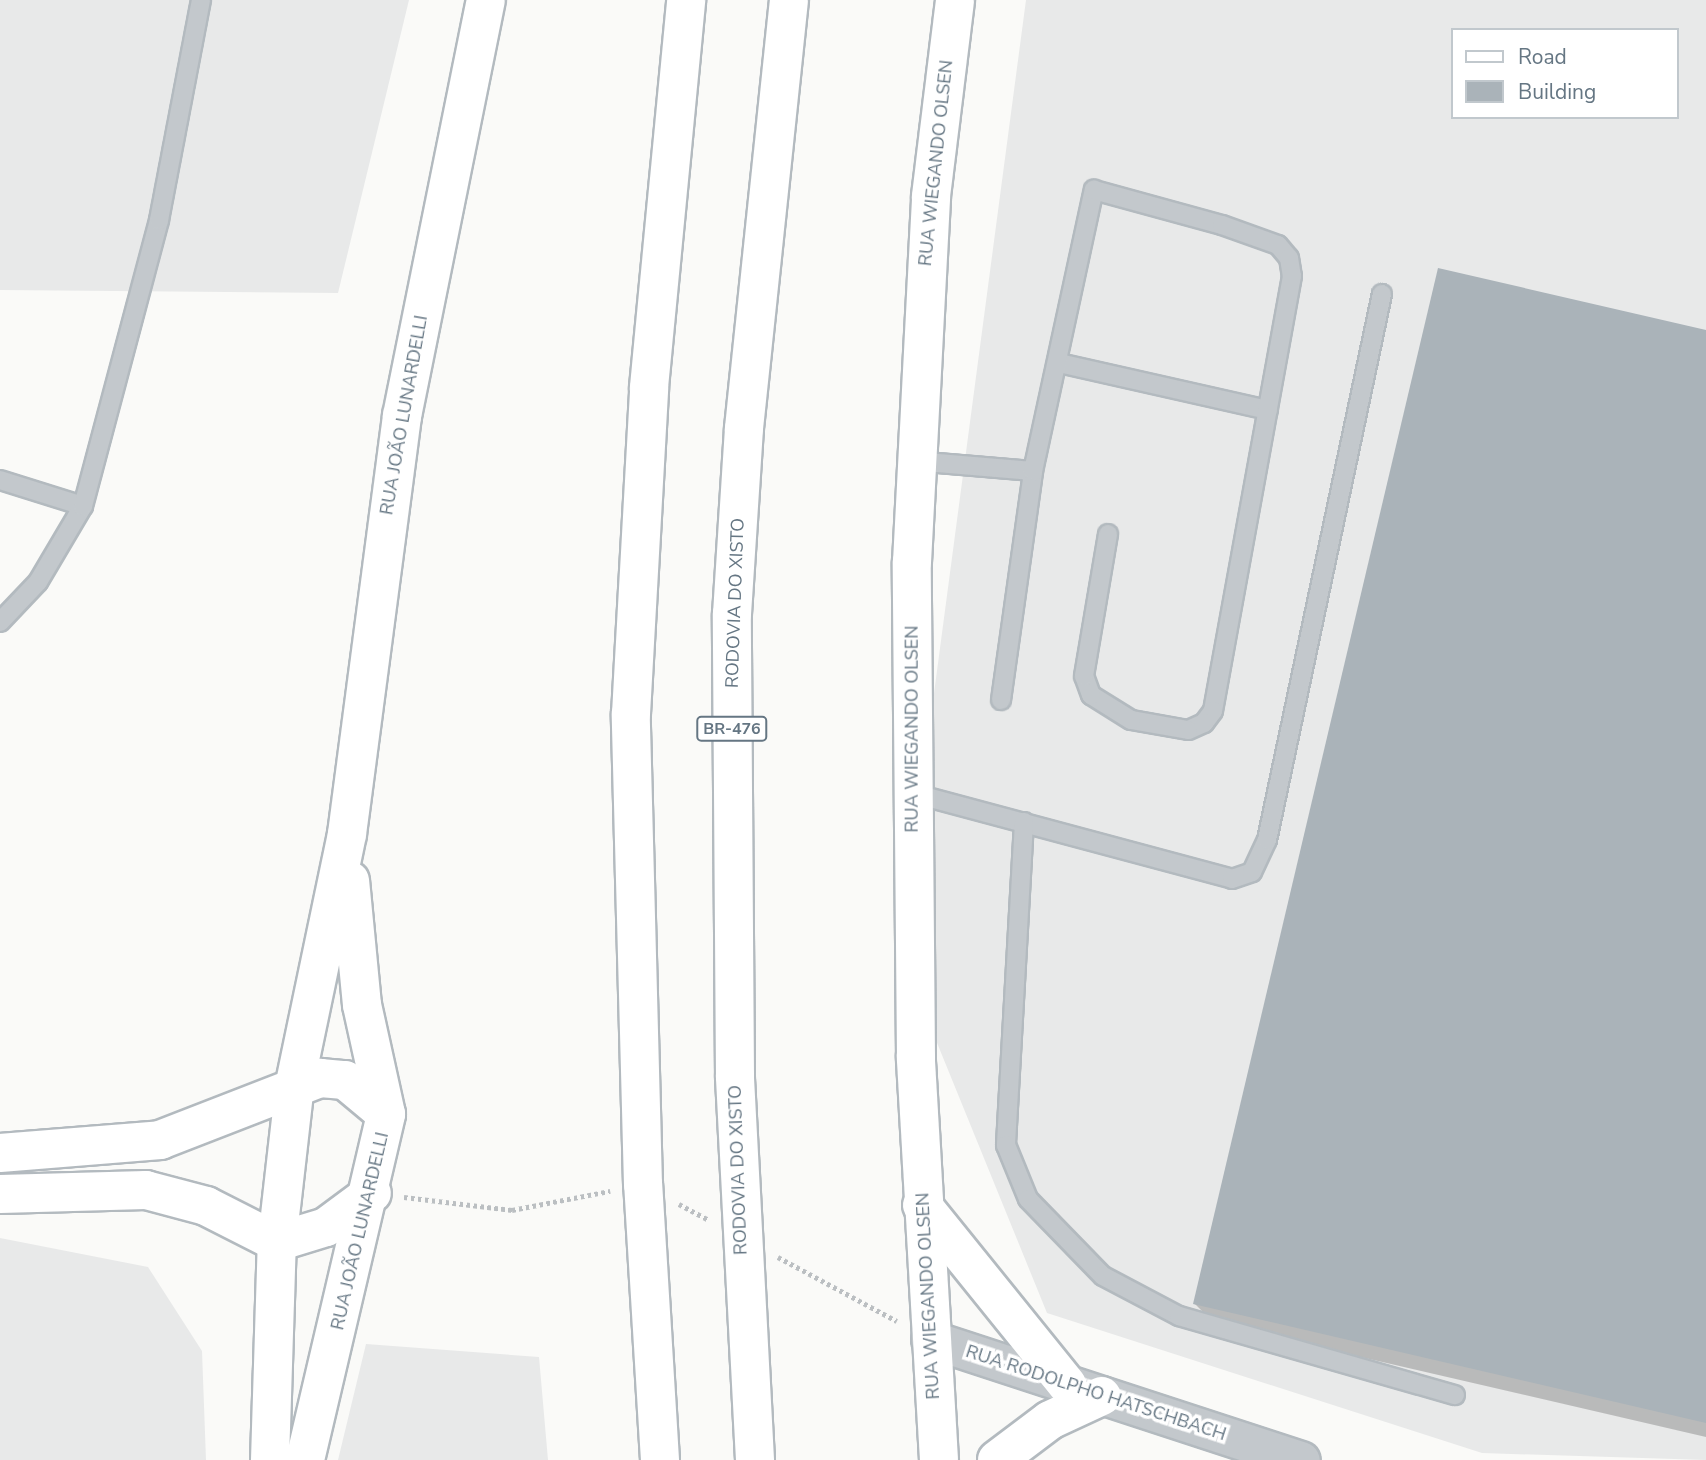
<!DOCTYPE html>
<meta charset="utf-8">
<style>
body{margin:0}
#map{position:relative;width:1706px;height:1460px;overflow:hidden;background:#fafaf8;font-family:"Nunito Sans",sans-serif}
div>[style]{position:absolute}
.built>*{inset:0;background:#e8e9e9}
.shadow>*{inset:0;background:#0003}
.building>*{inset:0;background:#aab3b9}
.path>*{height:4.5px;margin-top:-2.25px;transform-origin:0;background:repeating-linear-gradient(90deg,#bbbfc2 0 3.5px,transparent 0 7px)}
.roads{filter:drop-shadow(2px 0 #b3babf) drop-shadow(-2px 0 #b3babf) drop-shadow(0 2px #b3babf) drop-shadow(0 -2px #b3babf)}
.lane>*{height:18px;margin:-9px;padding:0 9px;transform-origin:9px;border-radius:9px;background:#c3c8cc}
.street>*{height:37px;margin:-18.5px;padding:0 18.5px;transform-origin:18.5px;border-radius:18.5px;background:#c3c8cc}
.secondary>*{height:38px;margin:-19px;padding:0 19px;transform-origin:19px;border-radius:19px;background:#fff}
.highway>*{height:38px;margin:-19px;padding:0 19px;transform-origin:19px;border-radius:19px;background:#fff}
span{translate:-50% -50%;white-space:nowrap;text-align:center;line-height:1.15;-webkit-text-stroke:7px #fff;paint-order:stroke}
.shield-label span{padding:2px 5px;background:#fff;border:2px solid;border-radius:5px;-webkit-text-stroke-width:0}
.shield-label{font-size:16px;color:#657683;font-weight:700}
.street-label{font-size:18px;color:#657683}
.legend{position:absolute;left:1451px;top:28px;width:228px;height:91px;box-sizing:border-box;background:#fff;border:2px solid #c1c8cd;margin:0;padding:9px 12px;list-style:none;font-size:21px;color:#657683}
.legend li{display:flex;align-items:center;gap:14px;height:35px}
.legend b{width:35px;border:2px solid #c1c8cd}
</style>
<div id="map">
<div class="built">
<div style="clip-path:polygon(0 0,409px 0,338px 293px,0 290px)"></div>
<div style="clip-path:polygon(evenodd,1026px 0,1706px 0,1706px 1460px,1482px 1453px,1047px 1313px,933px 1033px,929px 731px,1026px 0,1452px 30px,1676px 30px,1676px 117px,1452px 117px,1452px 30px)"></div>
<div style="clip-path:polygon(0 1238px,148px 1267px,202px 1351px,206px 1460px,0 1460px)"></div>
<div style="clip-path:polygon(366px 1344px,539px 1357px,548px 1460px,338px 1460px)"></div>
</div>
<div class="shadow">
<div style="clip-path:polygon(1706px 332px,1706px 1437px,1214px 1323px,1195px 1304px)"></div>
</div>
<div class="building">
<div style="clip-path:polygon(1438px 268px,1706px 330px,1706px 1423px,1193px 1304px)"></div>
</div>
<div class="path">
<div style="left:404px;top:1197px;width:109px;rotate:6.9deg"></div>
<div style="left:512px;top:1210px;width:100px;rotate:-11deg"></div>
<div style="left:679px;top:1204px;width:34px;rotate:28deg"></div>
<div style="left:778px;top:1257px;width:135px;rotate:28.3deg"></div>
</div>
<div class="roads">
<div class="lane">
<div style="left:1059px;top:363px;width:214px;rotate:12.7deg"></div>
<div style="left:914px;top:461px;width:119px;rotate:4.8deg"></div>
<div style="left:0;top:480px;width:87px;rotate:17.4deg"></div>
<div style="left:0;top:622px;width:55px;rotate:-46.5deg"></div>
<div style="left:38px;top:582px;width:88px;rotate:-59.4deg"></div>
<div style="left:83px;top:506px;width:296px;rotate:-75.1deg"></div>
<div style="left:159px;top:220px;width:224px;rotate:-79.2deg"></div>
<div style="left:1001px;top:700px;width:231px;rotate:-82deg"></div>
<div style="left:1033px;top:471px;width:288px;rotate:-77.8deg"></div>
<div style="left:1094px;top:190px;width:133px;rotate:15.3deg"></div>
<div style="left:1222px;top:225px;width:59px;rotate:19.7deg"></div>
<div style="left:1278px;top:245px;width:17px;rotate:50deg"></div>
<div style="left:1289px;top:258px;width:18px;rotate:81deg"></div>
<div style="left:1292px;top:276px;width:442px;rotate:100.3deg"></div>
<div style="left:1213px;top:711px;width:15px;rotate:127deg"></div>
<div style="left:1204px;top:723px;width:17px;rotate:156deg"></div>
<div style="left:1188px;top:730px;width:58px;rotate:-170deg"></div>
<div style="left:1131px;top:720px;width:47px;rotate:-148deg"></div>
<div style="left:1091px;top:695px;width:20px;rotate:-110deg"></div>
<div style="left:1084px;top:676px;width:144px;rotate:-80.4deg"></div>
<div style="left:912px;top:793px;width:331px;rotate:15deg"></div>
<div style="left:1232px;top:879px;width:21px;rotate:-19deg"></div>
<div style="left:1252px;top:872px;width:35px;rotate:-65deg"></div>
<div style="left:1267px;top:840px;width:558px;rotate:-78.11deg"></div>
<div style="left:1024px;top:822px;width:324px;rotate:93.2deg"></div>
<div style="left:1006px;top:1145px;width:58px;rotate:67.8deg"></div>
<div style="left:1028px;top:1199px;width:107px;rotate:45.8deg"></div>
<div style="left:1103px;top:1276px;width:86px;rotate:27.8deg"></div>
<div style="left:1179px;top:1316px;width:287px;rotate:16deg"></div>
</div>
<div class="street">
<div style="left:930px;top:1339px;width:390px;rotate:18.1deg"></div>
</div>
<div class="secondary">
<div style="left:0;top:1153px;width:161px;rotate:-4.6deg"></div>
<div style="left:160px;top:1140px;width:172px;rotate:-21.2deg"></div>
<div style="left:320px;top:1078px;width:25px;rotate:5deg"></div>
<div style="left:345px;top:1080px;width:53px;rotate:39.7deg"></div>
<div style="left:0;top:1194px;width:146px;rotate:-1.6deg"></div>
<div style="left:146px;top:1190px;width:62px;rotate:14.9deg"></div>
<div style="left:206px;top:1206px;width:80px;rotate:26.9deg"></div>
<div style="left:277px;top:1242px;width:51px;rotate:-17deg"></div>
<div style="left:326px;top:1227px;width:57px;rotate:-36.5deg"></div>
<div style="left:922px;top:1205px;width:231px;rotate:51.1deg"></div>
<div style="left:270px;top:1460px;width:218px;rotate:-88.2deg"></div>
<div style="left:277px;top:1242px;width:160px;rotate:-83.5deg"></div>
<div style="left:295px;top:1083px;width:254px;rotate:-78.2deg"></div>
<div style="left:347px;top:834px;width:422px;rotate:-82.5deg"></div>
<div style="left:402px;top:416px;width:424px;rotate:-78.6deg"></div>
<div style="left:305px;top:1460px;width:355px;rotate:-76.8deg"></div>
<div style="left:386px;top:1114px;width:112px;rotate:-102.4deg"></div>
<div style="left:362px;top:1005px;width:125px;rotate:-95.5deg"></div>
<div style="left:939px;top:1460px;width:403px;rotate:-93.3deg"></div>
<div style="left:916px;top:1058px;width:496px;rotate:-90.5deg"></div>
<div style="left:912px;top:562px;width:366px;rotate:-87deg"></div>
<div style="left:931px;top:196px;width:197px;rotate:-83deg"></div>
<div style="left:997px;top:1460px;width:66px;rotate:-37deg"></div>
<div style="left:1050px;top:1420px;width:57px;rotate:-24.8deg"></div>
</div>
<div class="highway">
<div style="left:660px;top:1460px;width:276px;rotate:-93.5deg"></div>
<div style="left:643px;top:1185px;width:471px;rotate:-91.5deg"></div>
<div style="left:631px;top:714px;width:327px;rotate:-86.8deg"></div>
<div style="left:649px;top:387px;width:389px;rotate:-84.5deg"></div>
<div style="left:755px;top:1460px;width:385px;rotate:-93deg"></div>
<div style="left:735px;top:1076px;width:462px;rotate:-90.4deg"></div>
<div style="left:732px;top:614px;width:186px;rotate:-86.3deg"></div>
<div style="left:744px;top:428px;width:430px;rotate:-84deg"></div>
</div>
</div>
<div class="shield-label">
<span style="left:732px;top:729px">BR-476</span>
</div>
<div class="street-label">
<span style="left:936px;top:163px;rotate:-84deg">RUA WIEGANDO OLSEN</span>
<span style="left:404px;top:415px;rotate:-80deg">RUA JOÃO LUNARDELLI</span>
<span style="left:735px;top:603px;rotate:-88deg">RODOVIA DO XISTO</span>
<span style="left:912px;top:729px;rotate:-90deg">RUA WIEGANDO OLSEN</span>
<span style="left:738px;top:1170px;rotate:-92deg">RODOVIA DO XISTO</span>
<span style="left:360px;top:1231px;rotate:-77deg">RUA JOÃO LUNARDELLI</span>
<span style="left:928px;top:1296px;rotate:-93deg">RUA WIEGANDO OLSEN</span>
<span style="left:1096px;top:1393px;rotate:18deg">RUA RODOLPHO HATSCHBACH</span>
</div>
<ul class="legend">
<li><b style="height:9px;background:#fff"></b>Road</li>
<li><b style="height:19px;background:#aab3b9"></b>Building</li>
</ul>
</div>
